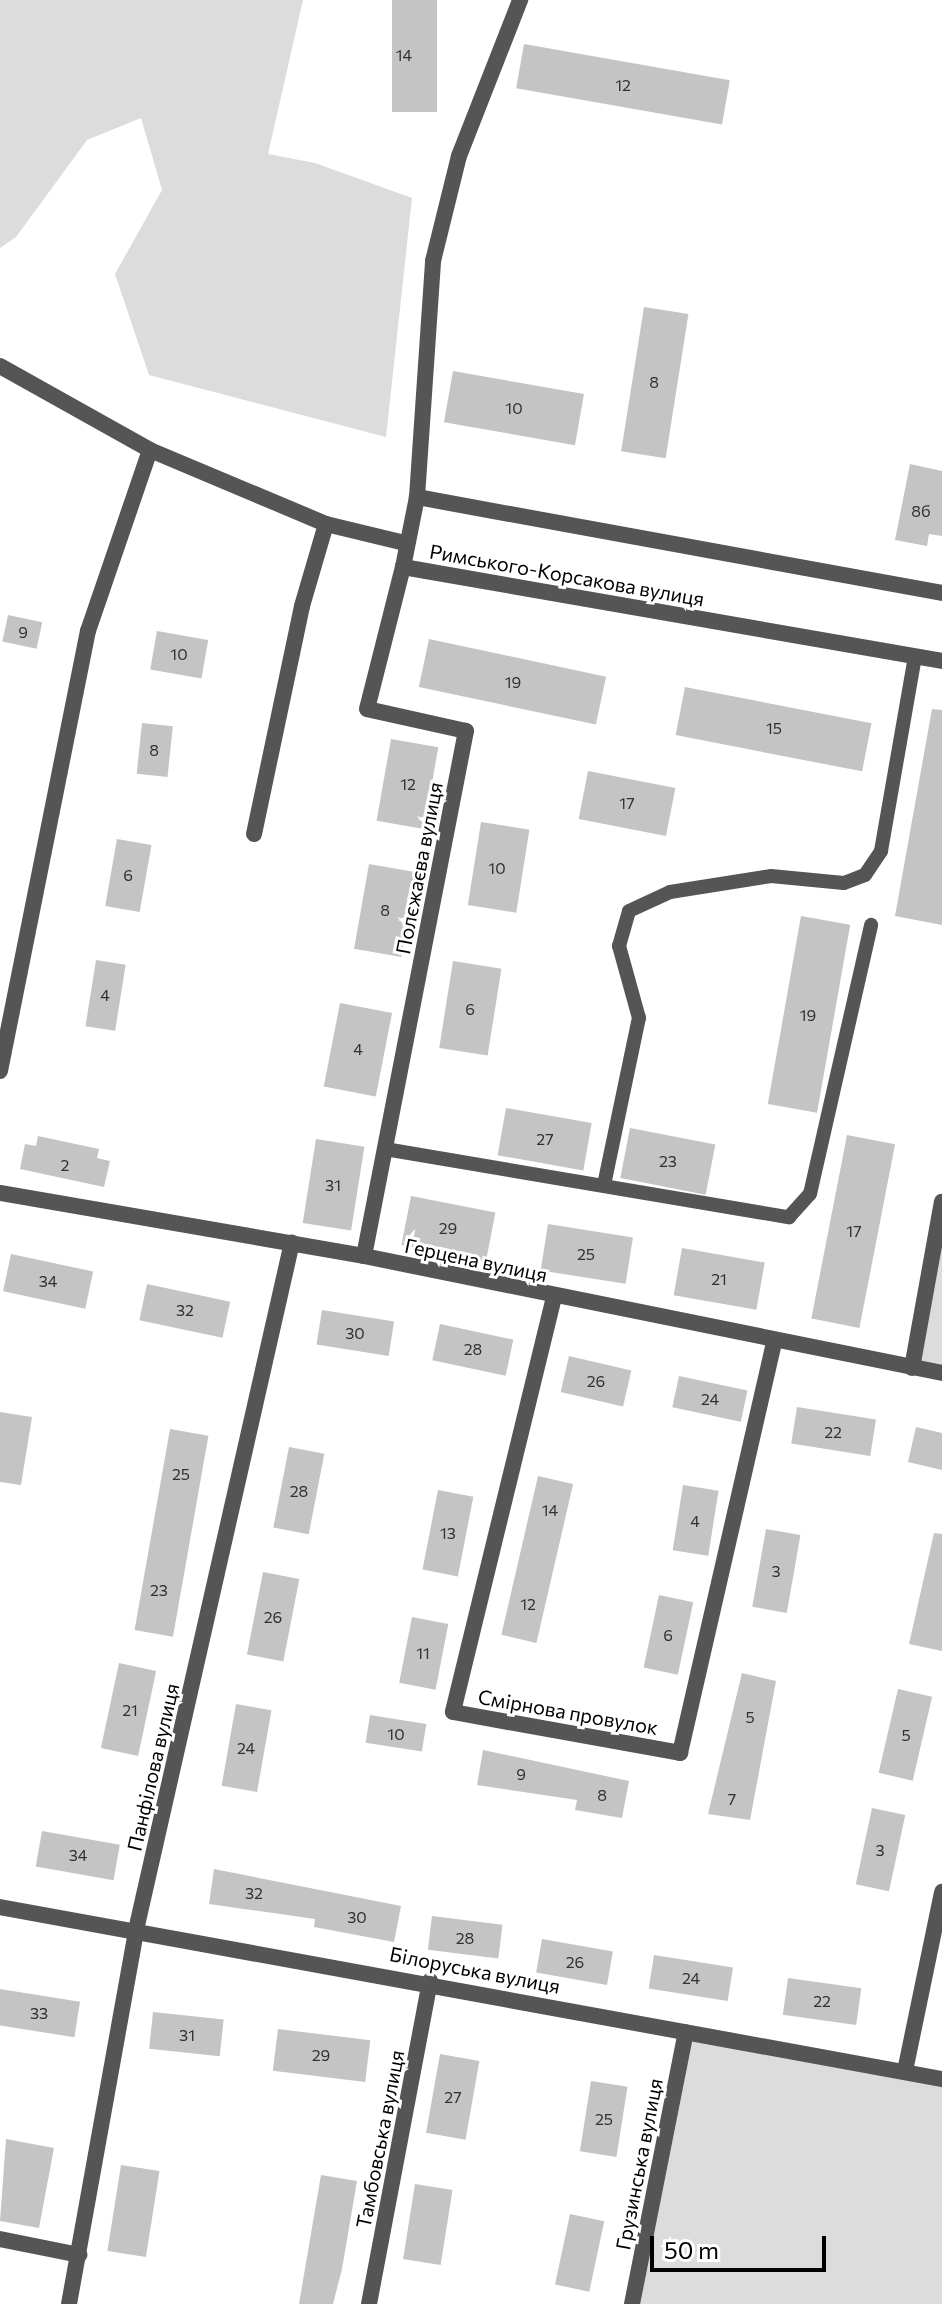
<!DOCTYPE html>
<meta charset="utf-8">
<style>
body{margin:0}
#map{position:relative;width:942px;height:2304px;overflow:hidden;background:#fff;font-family:Commissioner,sans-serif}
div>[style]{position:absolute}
.green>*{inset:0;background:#dcdcdc}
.building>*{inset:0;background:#c4c4c4;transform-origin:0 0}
.lane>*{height:14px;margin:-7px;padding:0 7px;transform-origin:7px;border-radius:7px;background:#555}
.street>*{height:16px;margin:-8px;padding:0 8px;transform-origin:8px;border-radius:8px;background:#555}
span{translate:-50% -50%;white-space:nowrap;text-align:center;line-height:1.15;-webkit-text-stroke:6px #fff;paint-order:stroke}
.number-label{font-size:16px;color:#313131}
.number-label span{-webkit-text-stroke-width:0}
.street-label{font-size:20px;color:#000}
.scale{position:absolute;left:650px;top:2236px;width:176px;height:36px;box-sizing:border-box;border:4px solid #000;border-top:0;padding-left:10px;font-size:24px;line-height:28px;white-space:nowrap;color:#000;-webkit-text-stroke:6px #fff;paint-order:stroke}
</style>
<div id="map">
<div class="green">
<div style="clip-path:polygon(0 0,303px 0,268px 154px,315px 163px,412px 198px,386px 437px,149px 375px,115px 274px,162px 190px,141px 118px,87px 140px,16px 237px,0 248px)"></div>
<div style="clip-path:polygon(942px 1202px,942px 1373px,912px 1368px)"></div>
<div style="clip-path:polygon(686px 2032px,942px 2079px,942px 2304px,632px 2304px)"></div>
</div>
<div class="building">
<div style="left:392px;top:0;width:45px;height:112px"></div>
<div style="left:524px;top:44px;width:209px;height:45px;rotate:10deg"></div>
<div style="left:644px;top:307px;width:45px;height:146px;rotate:9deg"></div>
<div style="left:453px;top:371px;width:133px;height:52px;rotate:10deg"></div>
<div style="clip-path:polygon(910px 464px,942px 471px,942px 536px,929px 534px,927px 546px,895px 540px)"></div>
<div style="left:8px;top:615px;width:35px;height:27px;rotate:12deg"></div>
<div style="left:157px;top:631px;width:52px;height:39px;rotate:10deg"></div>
<div style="left:429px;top:639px;width:181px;height:49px;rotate:12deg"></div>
<div style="left:685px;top:687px;width:190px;height:49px;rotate:11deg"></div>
<div style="clip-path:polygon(932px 709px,942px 710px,942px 925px,895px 916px)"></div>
<div style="left:142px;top:723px;width:31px;height:51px;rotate:6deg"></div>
<div style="left:391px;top:739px;width:48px;height:83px;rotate:10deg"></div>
<div style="left:588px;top:771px;width:89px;height:49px;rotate:11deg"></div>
<div style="left:481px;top:822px;width:49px;height:84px;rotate:9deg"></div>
<div style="left:117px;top:839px;width:35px;height:68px;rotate:10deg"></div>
<div style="left:369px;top:864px;width:48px;height:86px;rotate:10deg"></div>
<div style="left:801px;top:916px;width:50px;height:191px;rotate:10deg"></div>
<div style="left:96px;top:960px;width:30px;height:67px;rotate:9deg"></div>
<div style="left:453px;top:961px;width:49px;height:88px;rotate:9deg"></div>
<div style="left:340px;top:1003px;width:53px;height:85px;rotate:11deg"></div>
<div style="left:506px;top:1108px;width:87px;height:48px;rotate:10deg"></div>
<div style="left:630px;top:1128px;width:87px;height:51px;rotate:11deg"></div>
<div style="left:847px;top:1135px;width:49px;height:187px;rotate:11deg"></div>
<div style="clip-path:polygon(38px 1136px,99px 1149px,97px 1158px,110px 1161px,104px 1187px,20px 1169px,25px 1144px,36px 1146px)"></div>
<div style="left:316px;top:1139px;width:49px;height:85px;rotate:9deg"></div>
<div style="left:411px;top:1196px;width:86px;height:50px;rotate:11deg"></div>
<div style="left:548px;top:1224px;width:86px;height:47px;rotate:9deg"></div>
<div style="left:682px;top:1248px;width:84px;height:48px;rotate:10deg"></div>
<div style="left:11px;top:1254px;width:84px;height:38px;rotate:12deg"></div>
<div style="left:147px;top:1284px;width:85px;height:37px;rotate:12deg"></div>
<div style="left:322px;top:1310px;width:73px;height:35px;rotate:9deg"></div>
<div style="left:440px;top:1324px;width:75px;height:37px;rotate:12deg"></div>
<div style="left:569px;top:1356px;width:64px;height:37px;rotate:13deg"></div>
<div style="left:679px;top:1376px;width:70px;height:32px;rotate:12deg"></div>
<div style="left:797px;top:1407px;width:80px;height:37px;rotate:9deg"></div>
<div style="clip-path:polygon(0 1412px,32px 1417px,21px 1485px,0 1482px)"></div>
<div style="clip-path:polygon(916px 1427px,942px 1433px,942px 1470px,908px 1462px)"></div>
<div style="left:170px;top:1429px;width:39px;height:204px;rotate:10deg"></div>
<div style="left:289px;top:1447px;width:36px;height:82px;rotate:11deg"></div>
<div style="left:538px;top:1476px;width:36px;height:163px;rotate:13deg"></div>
<div style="left:683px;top:1485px;width:36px;height:66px;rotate:9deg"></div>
<div style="left:438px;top:1490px;width:36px;height:81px;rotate:11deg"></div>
<div style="left:766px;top:1529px;width:35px;height:79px;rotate:10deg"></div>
<div style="clip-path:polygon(934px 1533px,942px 1534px,942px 1651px,909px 1644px)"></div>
<div style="left:263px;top:1572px;width:37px;height:84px;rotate:11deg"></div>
<div style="left:659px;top:1595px;width:35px;height:74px;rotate:12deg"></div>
<div style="left:412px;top:1617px;width:37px;height:67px;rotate:11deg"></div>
<div style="left:119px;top:1663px;width:38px;height:87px;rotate:12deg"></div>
<div style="clip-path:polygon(742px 1673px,776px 1681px,750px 1820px,708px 1814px)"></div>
<div style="left:898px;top:1689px;width:35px;height:86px;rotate:13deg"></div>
<div style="left:236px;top:1704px;width:36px;height:83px;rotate:10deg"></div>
<div style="left:370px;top:1715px;width:57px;height:28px;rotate:9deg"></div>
<div style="clip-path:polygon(483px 1750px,629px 1781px,622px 1818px,575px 1810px,577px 1800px,477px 1785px)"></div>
<div style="left:872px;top:1808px;width:34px;height:78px;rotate:12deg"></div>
<div style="left:42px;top:1831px;width:79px;height:36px;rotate:10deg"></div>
<div style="clip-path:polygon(214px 1869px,401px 1906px,394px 1942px,314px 1927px,315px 1919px,209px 1904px)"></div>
<div style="left:432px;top:1916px;width:71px;height:34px;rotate:7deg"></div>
<div style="left:542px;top:1939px;width:72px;height:34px;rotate:10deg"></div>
<div style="left:654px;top:1955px;width:80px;height:34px;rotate:9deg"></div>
<div style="left:788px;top:1978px;width:74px;height:37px;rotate:8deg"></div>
<div style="left:0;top:1989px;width:81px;height:36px;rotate:9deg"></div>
<div style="left:153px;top:2012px;width:71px;height:37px;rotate:6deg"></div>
<div style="left:278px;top:2029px;width:93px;height:42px;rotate:7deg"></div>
<div style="left:440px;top:2054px;width:40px;height:80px;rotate:10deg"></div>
<div style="left:591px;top:2081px;width:37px;height:71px;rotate:9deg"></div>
<div style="clip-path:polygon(6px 2139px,54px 2148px,39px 2228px,0 2221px)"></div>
<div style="left:121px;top:2165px;width:39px;height:87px;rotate:9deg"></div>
<div style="clip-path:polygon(321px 2175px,357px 2181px,342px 2269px,333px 2304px,299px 2304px)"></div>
<div style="left:415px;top:2184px;width:38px;height:76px;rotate:9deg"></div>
<div style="left:570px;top:2214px;width:35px;height:72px;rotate:12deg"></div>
</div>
<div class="lane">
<div style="left:385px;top:1149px;width:410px;rotate:9.6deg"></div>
<div style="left:789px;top:1217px;width:31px;rotate:-48deg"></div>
<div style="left:810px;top:1194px;width:276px;rotate:-77.2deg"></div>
<div style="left:604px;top:1185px;width:171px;rotate:-78.2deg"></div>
<div style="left:639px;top:1018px;width:75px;rotate:-105.5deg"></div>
<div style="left:619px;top:946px;width:36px;rotate:-74deg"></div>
<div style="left:629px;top:911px;width:45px;rotate:-24.9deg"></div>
<div style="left:670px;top:892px;width:102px;rotate:-9deg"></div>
<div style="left:771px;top:876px;width:73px;rotate:5.5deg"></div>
<div style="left:844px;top:883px;width:22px;rotate:-21deg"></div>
<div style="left:865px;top:875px;width:29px;rotate:-56deg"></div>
<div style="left:881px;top:851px;width:198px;rotate:-80.1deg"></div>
</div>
<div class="street">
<div style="left:0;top:366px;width:172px;rotate:29.2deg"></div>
<div style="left:150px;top:450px;width:191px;rotate:22.8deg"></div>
<div style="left:326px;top:524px;width:81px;rotate:13.5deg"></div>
<div style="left:417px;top:497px;width:237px;rotate:-86.1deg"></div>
<div style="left:433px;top:261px;width:108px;rotate:-76.1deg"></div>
<div style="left:459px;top:156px;width:168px;rotate:-68.6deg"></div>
<div style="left:942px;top:593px;width:534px;rotate:-169.64deg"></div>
<div style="left:417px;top:497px;width:71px;rotate:101.3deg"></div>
<div style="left:403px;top:567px;width:547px;rotate:9.89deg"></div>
<div style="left:254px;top:834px;width:233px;rotate:-78.1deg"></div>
<div style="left:302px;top:606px;width:85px;rotate:-73.7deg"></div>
<div style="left:0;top:1071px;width:449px;rotate:-78.7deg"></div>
<div style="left:88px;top:631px;width:191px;rotate:-71.1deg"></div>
<div style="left:0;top:1193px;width:369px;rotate:9.8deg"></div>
<div style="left:364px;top:1256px;width:590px;rotate:11.44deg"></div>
<div style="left:364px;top:1256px;width:535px;rotate:-79.01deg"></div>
<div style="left:466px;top:731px;width:101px;rotate:-167.5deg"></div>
<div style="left:367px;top:709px;width:146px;rotate:-75.8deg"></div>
<div style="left:554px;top:1297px;width:427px;rotate:103.7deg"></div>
<div style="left:453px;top:1712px;width:231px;rotate:10.2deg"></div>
<div style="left:680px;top:1753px;width:422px;rotate:-77.1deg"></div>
<div style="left:912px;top:1368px;width:169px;rotate:-79.8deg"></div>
<div style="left:0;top:1907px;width:958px;rotate:10.35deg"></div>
<div style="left:905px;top:2071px;width:183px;rotate:-78.3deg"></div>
<div style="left:0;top:2239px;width:81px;rotate:11.4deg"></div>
<div style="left:69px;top:2304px;width:380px;rotate:-79.8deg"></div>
<div style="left:136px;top:1930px;width:705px;rotate:-77.22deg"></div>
<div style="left:369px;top:2304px;width:329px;rotate:-79.3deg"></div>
<div style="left:632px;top:2304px;width:277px;rotate:-78.8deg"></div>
</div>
<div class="number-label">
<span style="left:404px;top:55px">14</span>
<span style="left:623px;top:85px">12</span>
<span style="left:654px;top:382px">8</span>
<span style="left:514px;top:408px">10</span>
<span style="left:921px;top:511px">8б</span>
<span style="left:23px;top:632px">9</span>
<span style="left:179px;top:654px">10</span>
<span style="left:513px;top:682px">19</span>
<span style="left:774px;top:728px">15</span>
<span style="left:154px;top:750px">8</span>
<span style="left:408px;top:784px">12</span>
<span style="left:627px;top:803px">17</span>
<span style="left:497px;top:868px">10</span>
<span style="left:128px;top:875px">6</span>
<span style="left:385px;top:910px">8</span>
<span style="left:105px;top:995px">4</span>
<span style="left:470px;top:1009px">6</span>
<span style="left:808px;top:1015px">19</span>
<span style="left:358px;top:1049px">4</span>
<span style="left:545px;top:1139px">27</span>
<span style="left:668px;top:1161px">23</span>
<span style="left:65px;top:1165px">2</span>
<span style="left:333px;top:1185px">31</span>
<span style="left:448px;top:1228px">29</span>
<span style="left:854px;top:1231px">17</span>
<span style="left:586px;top:1254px">25</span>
<span style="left:719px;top:1279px">21</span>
<span style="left:48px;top:1281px">34</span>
<span style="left:185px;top:1310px">32</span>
<span style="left:355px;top:1333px">30</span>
<span style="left:473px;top:1349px">28</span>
<span style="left:596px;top:1381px">26</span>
<span style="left:710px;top:1399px">24</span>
<span style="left:833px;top:1432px">22</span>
<span style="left:181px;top:1474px">25</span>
<span style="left:299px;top:1491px">28</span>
<span style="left:550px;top:1510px">14</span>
<span style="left:695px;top:1521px">4</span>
<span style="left:448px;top:1533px">13</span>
<span style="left:776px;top:1571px">3</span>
<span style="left:159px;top:1590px">23</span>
<span style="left:528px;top:1604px">12</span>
<span style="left:273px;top:1617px">26</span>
<span style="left:668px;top:1635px">6</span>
<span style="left:423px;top:1653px">11</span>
<span style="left:130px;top:1710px">21</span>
<span style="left:750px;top:1717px">5</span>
<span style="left:396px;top:1734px">10</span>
<span style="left:906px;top:1735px">5</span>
<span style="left:246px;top:1748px">24</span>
<span style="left:521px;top:1774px">9</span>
<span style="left:602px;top:1795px">8</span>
<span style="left:732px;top:1799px">7</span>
<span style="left:880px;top:1850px">3</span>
<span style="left:78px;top:1855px">34</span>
<span style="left:254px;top:1893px">32</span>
<span style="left:357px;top:1917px">30</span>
<span style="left:465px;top:1938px">28</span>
<span style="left:575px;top:1962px">26</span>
<span style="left:691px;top:1978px">24</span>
<span style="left:822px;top:2001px">22</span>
<span style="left:39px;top:2013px">33</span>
<span style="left:187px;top:2035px">31</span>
<span style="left:321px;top:2055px">29</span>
<span style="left:453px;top:2097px">27</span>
<span style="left:604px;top:2119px">25</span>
</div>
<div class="street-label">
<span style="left:567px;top:575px;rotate:10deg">Римського-Корсакова вулиця</span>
<span style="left:419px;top:868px;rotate:-79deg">Полєжаєва вулиця</span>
<span style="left:476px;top:1260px;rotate:12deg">Герцена вулиця</span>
<span style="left:568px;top:1712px;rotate:10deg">Смірнова провулок</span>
<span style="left:153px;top:1767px;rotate:-77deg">Панфілова вулиця</span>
<span style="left:475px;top:1970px;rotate:11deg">Білоруська вулиця</span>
<span style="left:380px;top:2139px;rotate:-79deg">Тамбовська вулиця</span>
<span style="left:639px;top:2164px;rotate:-79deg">Грузинська вулиця</span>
</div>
<div class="scale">50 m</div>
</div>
